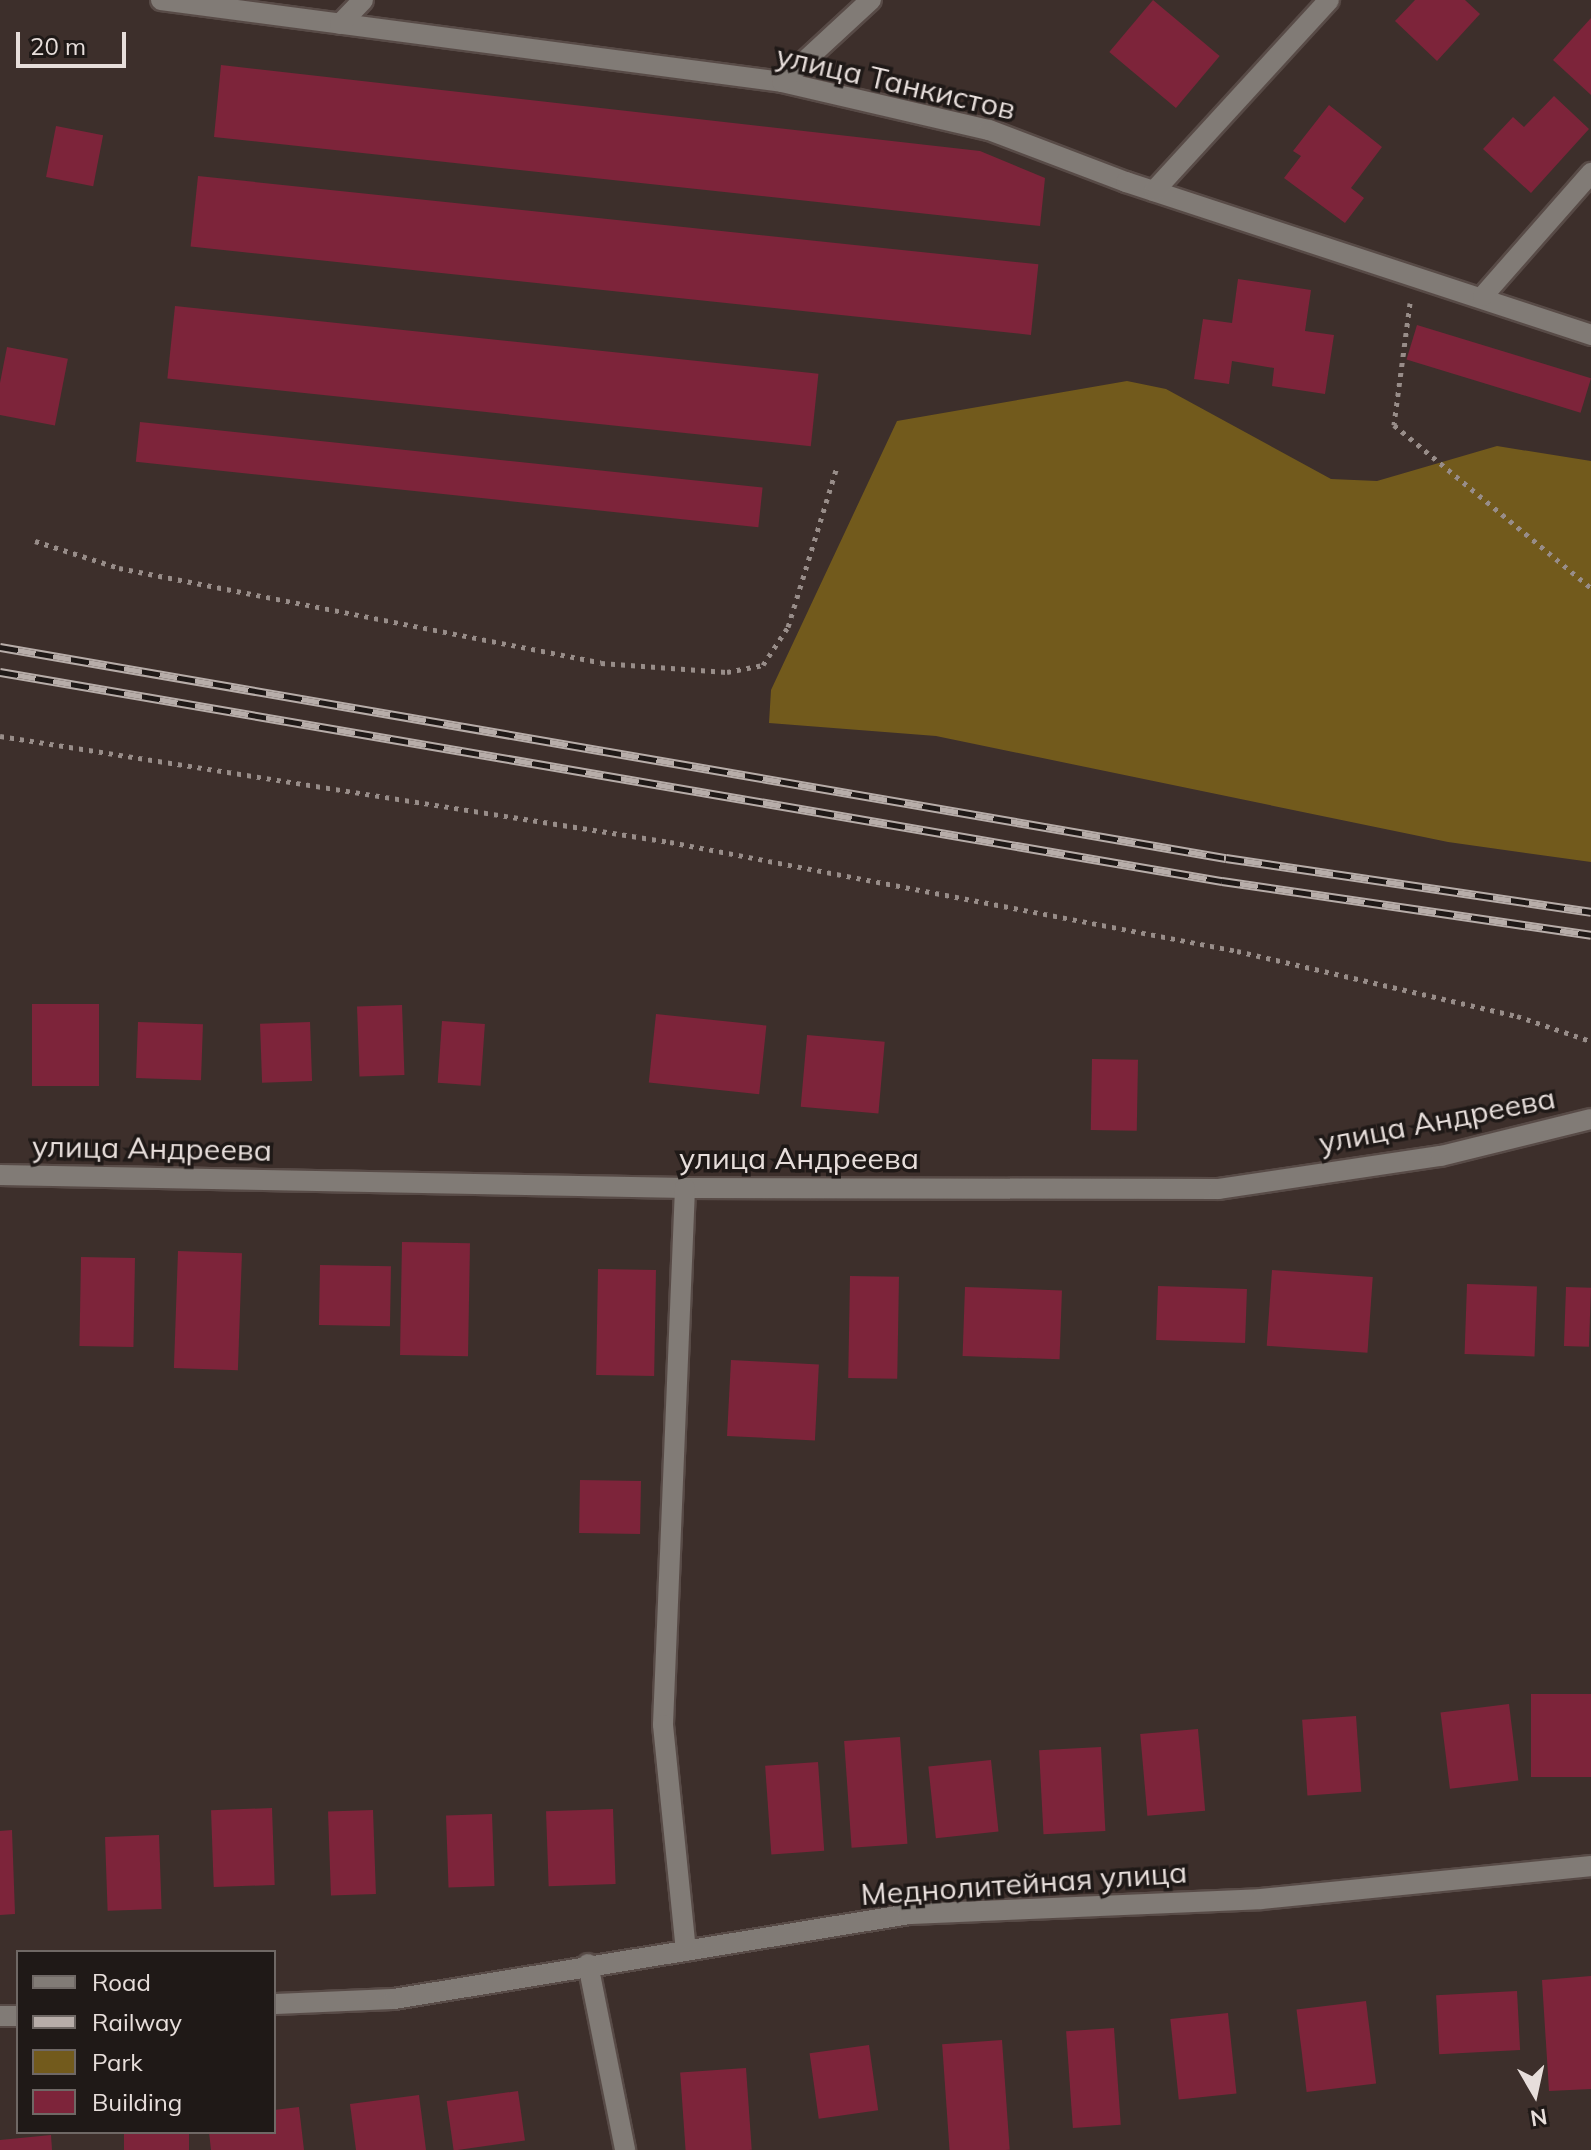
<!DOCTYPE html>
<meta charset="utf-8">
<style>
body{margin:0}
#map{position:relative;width:1591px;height:2150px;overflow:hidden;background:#3d2f2b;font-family:Mulish,sans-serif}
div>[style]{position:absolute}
.green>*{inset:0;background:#725a1c}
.building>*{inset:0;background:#7d243a;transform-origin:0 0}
.path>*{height:5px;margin-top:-2.5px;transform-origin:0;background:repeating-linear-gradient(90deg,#988d89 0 4px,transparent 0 10px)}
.roads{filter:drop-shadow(2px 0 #584b47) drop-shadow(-2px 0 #584b47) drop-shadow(0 2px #584b47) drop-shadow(0 -2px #584b47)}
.minor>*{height:20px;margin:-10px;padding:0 10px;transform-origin:10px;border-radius:10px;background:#817b76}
.rail>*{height:9px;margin-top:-4.5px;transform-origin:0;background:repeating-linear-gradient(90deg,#1f1917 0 18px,#b7ada9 0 36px);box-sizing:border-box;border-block:2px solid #b7ada9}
span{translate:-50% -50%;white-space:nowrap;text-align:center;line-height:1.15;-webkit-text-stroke:7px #1f1917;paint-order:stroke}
.street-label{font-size:30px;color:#e7dedb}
.legend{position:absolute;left:16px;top:1950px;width:260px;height:184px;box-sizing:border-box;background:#1f1917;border:2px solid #6f6865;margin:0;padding:10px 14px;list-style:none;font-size:24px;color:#e7dedb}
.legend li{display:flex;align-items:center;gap:16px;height:40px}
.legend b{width:40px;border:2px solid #6f6865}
.north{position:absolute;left:1495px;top:2054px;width:80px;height:80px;-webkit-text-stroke:6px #1f1917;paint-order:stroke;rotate:171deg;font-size:22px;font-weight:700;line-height:32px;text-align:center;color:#e7dedb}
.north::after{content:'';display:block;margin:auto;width:28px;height:36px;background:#e7dedb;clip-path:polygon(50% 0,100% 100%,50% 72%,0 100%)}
.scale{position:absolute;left:16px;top:32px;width:110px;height:36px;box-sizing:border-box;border:4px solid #e7dedb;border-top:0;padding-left:10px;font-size:24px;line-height:28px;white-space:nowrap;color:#e7dedb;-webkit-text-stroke:6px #1f1917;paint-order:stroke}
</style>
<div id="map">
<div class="green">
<div style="clip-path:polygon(1127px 381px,1166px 389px,1331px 479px,1377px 481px,1497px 446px,1591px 461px,1591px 862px,1448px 842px,936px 736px,769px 723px,771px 690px,897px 421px)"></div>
</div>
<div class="building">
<div style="left:1153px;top:0;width:87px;height:68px;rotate:40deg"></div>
<div style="clip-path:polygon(1415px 0,1465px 0,1480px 14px,1437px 61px,1395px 21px)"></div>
<div style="clip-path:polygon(1591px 18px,1591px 95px,1553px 60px)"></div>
<div style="clip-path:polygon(221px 65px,980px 151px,1045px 178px,1040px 226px,214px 137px)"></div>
<div style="clip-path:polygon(1554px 96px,1589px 129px,1531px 193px,1483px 149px,1513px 117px,1524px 127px)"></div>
<div style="clip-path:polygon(1329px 105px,1382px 147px,1351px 188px,1364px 198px,1345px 223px,1284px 178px,1301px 156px,1293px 151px)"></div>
<div style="left:56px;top:126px;width:48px;height:52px;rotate:11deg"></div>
<div style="left:198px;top:176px;width:845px;height:71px;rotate:6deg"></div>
<div style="clip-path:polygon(1238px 279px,1311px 290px,1305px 331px,1334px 335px,1325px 394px,1272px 386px,1274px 368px,1232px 361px,1229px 384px,1194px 379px,1203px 319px,1232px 323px)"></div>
<div style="left:175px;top:306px;width:647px;height:73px;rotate:6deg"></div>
<div style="left:1417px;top:325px;width:182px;height:36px;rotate:17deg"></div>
<div style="left:7px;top:347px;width:62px;height:68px;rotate:11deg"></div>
<div style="left:140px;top:422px;width:626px;height:40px;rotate:6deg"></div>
<div style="left:32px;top:1004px;width:67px;height:82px"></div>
<div style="left:402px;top:1005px;width:70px;height:45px;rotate:88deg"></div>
<div style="left:656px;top:1014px;width:111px;height:69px;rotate:6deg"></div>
<div style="left:442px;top:1021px;width:43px;height:62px;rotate:4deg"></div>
<div style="left:138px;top:1022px;width:65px;height:56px;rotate:2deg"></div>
<div style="left:310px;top:1022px;width:59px;height:50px;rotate:88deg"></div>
<div style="left:807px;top:1035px;width:78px;height:72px;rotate:5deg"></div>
<div style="left:1092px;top:1059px;width:46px;height:71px;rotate:1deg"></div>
<div style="left:402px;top:1242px;width:68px;height:113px;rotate:1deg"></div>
<div style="left:178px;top:1251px;width:64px;height:117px;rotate:2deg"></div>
<div style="left:81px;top:1257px;width:54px;height:89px;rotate:1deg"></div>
<div style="left:320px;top:1265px;width:71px;height:60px;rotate:1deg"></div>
<div style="left:598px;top:1269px;width:58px;height:106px;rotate:1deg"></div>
<div style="left:1272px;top:1270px;width:101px;height:76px;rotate:4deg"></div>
<div style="left:850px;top:1276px;width:49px;height:102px;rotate:1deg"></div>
<div style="left:1467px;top:1284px;width:70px;height:70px;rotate:2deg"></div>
<div style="left:1158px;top:1286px;width:89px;height:54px;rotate:2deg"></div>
<div style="left:965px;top:1287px;width:97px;height:69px;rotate:2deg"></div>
<div style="left:1566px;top:1287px;width:25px;height:59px;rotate:2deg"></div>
<div style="left:731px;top:1360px;width:88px;height:76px;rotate:3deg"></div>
<div style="left:580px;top:1480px;width:61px;height:53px;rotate:1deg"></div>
<div style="left:1591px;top:1694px;width:83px;height:60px;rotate:90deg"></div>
<div style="left:1509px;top:1704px;width:77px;height:69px;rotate:83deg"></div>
<div style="left:1356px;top:1716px;width:76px;height:54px;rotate:86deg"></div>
<div style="left:1198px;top:1729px;width:82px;height:58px;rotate:85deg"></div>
<div style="left:900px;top:1737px;width:107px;height:56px;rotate:86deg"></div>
<div style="left:1101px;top:1747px;width:84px;height:62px;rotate:87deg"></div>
<div style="left:991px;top:1760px;width:72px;height:63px;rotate:84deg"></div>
<div style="left:818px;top:1762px;width:89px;height:53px;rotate:86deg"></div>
<div style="left:272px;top:1808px;width:77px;height:61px;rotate:88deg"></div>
<div style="left:613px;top:1809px;width:75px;height:67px;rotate:88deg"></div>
<div style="left:373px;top:1810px;width:84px;height:45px;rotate:88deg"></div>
<div style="left:492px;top:1814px;width:72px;height:46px;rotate:88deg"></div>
<div style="clip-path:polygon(12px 1830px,15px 1914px,0 1915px,0 1831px)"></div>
<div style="left:159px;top:1835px;width:74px;height:54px;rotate:88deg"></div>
<div style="clip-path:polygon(1591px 1976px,1591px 2089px,1549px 2091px,1542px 1980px)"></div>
<div style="left:1517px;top:1991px;width:59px;height:81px;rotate:87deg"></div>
<div style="left:1366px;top:2001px;width:83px;height:70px;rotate:83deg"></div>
<div style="left:1228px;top:2013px;width:81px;height:58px;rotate:84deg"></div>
<div style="left:1114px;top:2028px;width:97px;height:48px;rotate:86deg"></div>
<div style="left:1002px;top:2040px;width:110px;height:60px;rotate:86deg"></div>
<div style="left:869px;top:2045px;width:66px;height:60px;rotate:82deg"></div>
<div style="left:746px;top:2068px;width:82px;height:66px;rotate:86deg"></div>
<div style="left:518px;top:2091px;width:50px;height:72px;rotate:82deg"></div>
<div style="clip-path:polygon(419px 2095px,426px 2150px,356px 2150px,350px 2104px)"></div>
<div style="clip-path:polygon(299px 2107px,304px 2150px,211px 2150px,209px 2132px,274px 2132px,274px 2110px)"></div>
<div style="left:124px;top:2132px;width:65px;height:18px"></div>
<div style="clip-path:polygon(51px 2135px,52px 2150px,0 2150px,0 2140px)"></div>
</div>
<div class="path">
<div style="left:1410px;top:303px;width:123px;rotate:97.5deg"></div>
<div style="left:1394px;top:425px;width:256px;rotate:39.6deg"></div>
<div style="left:35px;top:541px;width:88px;rotate:17.8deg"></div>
<div style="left:119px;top:568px;width:491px;rotate:11.1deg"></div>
<div style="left:601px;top:663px;width:126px;rotate:4.1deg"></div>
<div style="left:727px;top:672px;width:37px;rotate:-11deg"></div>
<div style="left:763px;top:665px;width:45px;rotate:-56.7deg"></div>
<div style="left:788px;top:627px;width:167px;rotate:-73deg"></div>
<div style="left:0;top:736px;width:678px;rotate:8.99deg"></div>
<div style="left:670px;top:842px;width:577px;rotate:10.88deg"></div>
<div style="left:1237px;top:951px;width:287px;rotate:13.1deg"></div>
<div style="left:1517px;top:1016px;width:78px;rotate:18.7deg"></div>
</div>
<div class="roads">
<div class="minor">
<div style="left:161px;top:0;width:626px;rotate:7.52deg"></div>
<div style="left:782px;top:82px;width:212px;rotate:13.1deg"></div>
<div style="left:989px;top:130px;width:147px;rotate:20.8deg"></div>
<div style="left:1126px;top:182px;width:490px;rotate:18.2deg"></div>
<div style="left:340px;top:24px;width:33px;rotate:-46deg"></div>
<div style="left:782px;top:82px;width:121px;rotate:-42.7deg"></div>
<div style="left:1154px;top:191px;width:259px;rotate:-47.5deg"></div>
<div style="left:1483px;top:296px;width:164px;rotate:-48.7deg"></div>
<div style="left:0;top:1175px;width:685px;rotate:1.09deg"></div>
<div style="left:685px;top:1188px;width:534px;rotate:0.11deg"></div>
<div style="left:1219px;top:1189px;width:224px;rotate:-8.5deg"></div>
<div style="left:1441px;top:1156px;width:154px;rotate:-13.9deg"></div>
<div style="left:685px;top:1188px;width:537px;rotate:92.35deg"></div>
<div style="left:663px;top:1725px;width:227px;rotate:84.2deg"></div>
<div style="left:588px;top:1964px;width:190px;rotate:78.7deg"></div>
<div style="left:274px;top:2004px;width:120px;rotate:-2.4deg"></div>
<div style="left:394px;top:1999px;width:522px;rotate:-9.37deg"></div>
<div style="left:909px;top:1914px;width:352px;rotate:-2.4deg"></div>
<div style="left:1261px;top:1899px;width:332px;rotate:-5.7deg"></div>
<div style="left:0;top:2016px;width:18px"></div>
</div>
</div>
<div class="rail">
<div style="left:0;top:647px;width:1244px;rotate:9.77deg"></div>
<div style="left:1226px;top:858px;width:369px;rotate:8.4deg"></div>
<div style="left:0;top:672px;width:1240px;rotate:9.71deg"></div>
<div style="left:1222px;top:881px;width:373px;rotate:8.3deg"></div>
</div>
<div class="street-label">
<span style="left:896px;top:82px;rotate:13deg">улица Танкистов</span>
<span style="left:1437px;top:1120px;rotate:-11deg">улица Андреева</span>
<span style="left:152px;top:1148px;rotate:1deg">улица Андреева</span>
<span style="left:799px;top:1158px">улица Андреева</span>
<span style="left:1024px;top:1883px;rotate:-4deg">Меднолитейная улица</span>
</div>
<ul class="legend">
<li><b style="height:10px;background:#817b76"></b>Road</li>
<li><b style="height:10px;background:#b7ada9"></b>Railway</li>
<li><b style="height:22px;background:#725a1c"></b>Park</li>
<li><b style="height:22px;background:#7d243a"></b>Building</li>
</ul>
<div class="north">N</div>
<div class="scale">20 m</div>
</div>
